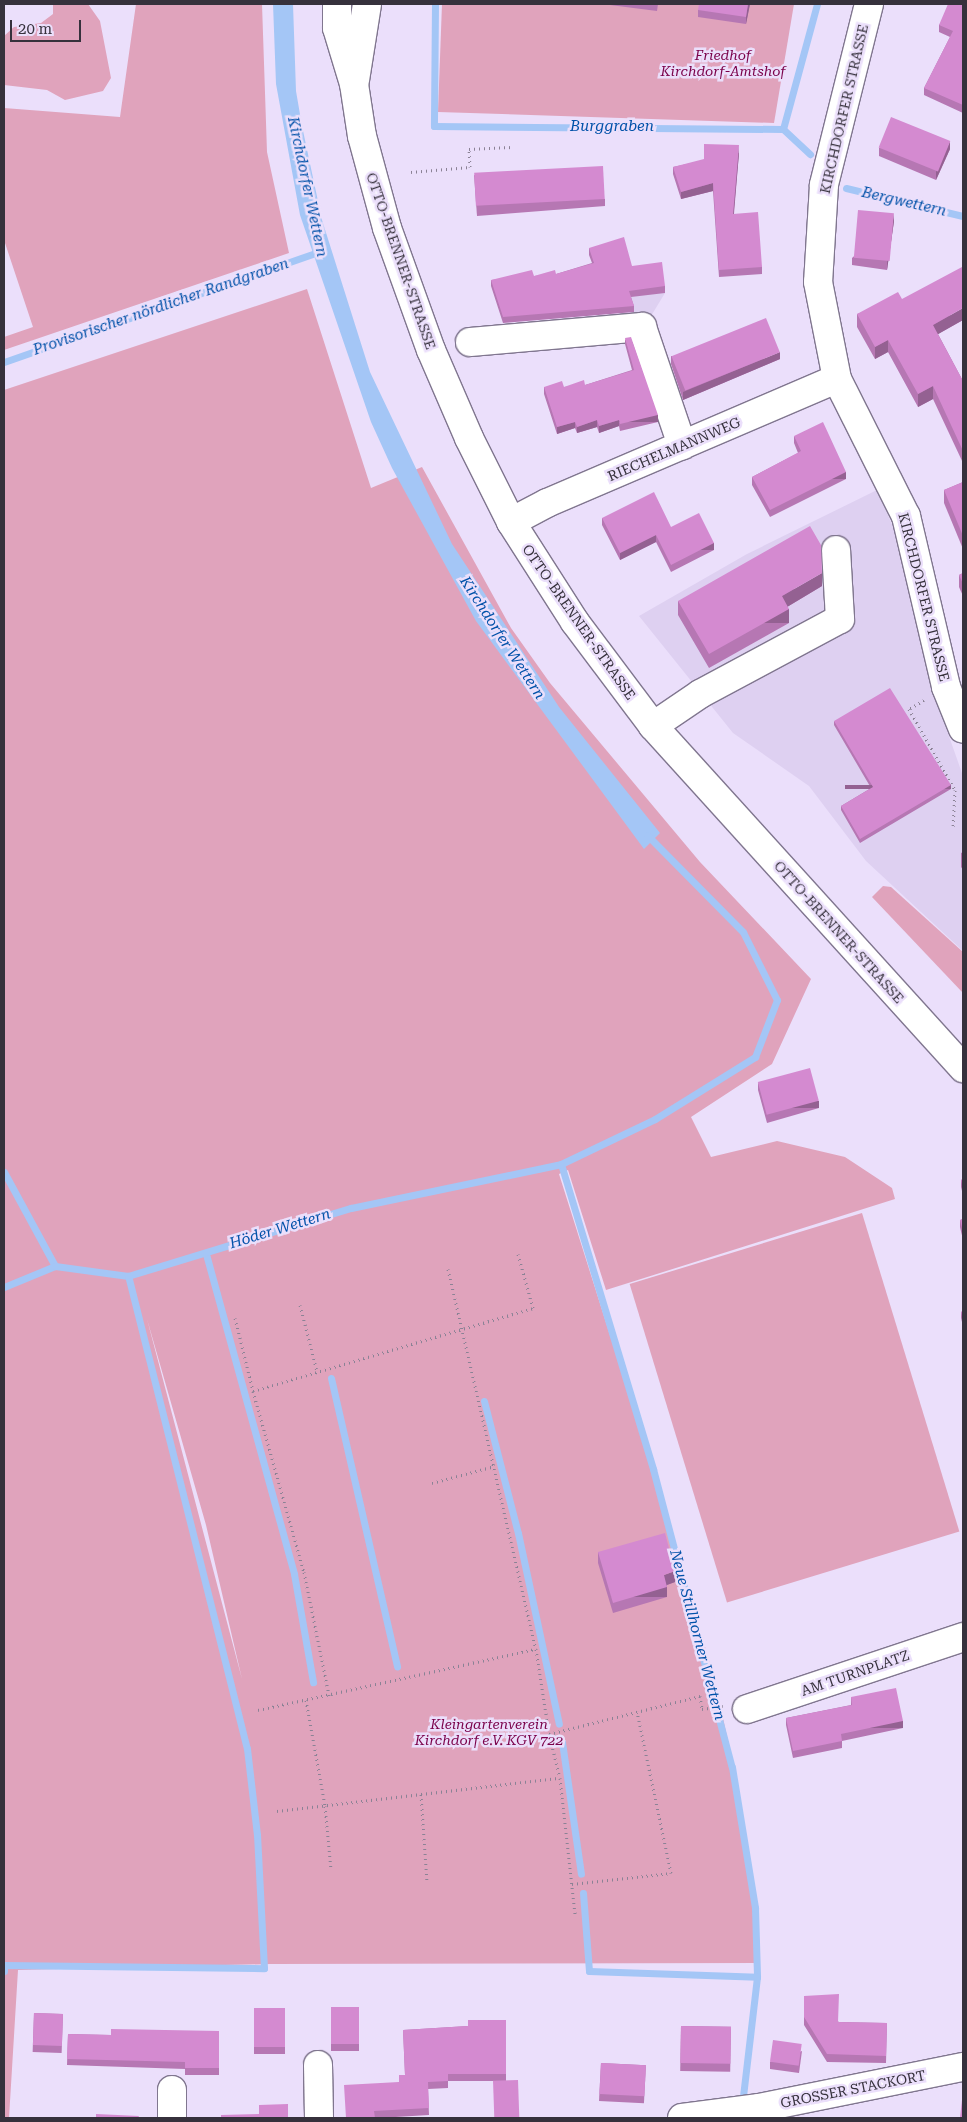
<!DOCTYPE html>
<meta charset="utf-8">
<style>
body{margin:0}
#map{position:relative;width:967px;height:2122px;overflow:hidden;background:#ebdffb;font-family:"Roboto Serif",serif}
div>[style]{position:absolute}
.built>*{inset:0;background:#ded0f1}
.green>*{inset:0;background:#e0a3bc;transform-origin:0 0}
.water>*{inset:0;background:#a4c6f6}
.stream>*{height:7px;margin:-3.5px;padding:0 3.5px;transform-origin:3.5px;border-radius:3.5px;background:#a4c6f6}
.path>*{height:3px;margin-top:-1.5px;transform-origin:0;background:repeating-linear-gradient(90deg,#8b8295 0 1px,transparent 0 5px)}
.roads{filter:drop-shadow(1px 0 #80768f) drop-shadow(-1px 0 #80768f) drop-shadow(0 1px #80768f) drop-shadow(0 -1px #80768f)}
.minor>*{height:28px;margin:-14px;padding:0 14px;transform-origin:14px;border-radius:14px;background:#fff}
.major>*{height:28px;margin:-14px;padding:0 14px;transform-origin:14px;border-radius:14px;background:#fff}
.wall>*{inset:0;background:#b677b3;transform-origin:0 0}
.shaded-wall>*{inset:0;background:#946192;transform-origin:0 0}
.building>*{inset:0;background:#d48ad0;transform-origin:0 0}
span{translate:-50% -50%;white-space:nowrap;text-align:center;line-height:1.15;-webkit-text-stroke:5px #ebdffb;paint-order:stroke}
.park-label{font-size:14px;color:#7a004a;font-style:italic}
.street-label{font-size:14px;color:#36313c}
.water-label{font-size:15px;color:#0051a9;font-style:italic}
.frame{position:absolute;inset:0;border:5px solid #36313c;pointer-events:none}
.scale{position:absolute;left:10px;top:20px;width:71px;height:22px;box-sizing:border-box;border:2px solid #36313c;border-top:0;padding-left:6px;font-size:15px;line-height:18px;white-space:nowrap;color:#36313c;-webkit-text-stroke:4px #ebdffb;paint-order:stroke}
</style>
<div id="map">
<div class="built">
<div style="clip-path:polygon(627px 290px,665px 293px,648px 321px,624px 341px,612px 316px,633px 309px)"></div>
<div style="clip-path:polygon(877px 490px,906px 557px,932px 688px,963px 776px,963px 951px,866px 861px,809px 786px,733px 733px,639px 616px,747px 554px)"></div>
</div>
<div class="green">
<div style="clip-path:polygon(53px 4px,88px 4px,100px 21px,111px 78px,103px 91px,65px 100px,47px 90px,4px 85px,4px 36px,14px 27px,41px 23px,53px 14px)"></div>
<div style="clip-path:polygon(136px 4px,262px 4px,267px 152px,289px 253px,4px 350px,4px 337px,33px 327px,4px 240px,4px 108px,120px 117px)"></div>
<div style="clip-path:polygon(442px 4px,794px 4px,774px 123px,438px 112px)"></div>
<div style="clip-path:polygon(evenodd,307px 289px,371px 488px,422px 467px,511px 628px,550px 683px,700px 862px,811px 979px,772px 1064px,691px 1117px,711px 1157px,777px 1141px,845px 1157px,892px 1188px,895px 1199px,606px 1290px,568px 1170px,559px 1174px,653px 1471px,714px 1677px,737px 1782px,758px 1909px,760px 1963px,270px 1964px,18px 1970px,9px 2118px,4px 2118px,4px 390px,307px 289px,147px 1319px,206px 1525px,242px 1679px,147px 1319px)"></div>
<div style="clip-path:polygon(883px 886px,891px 887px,963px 952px,963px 993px,872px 897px)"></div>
<div style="left:862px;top:1213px;width:333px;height:243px;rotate:73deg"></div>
</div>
<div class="water">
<div style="clip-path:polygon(273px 4px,293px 4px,296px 91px,302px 126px,322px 220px,370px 372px,452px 544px,559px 707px,660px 833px,644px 849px,476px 621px,392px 468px,371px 422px,300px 215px,276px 84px)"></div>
</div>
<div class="stream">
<div style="left:435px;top:4px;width:122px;rotate:90.5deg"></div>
<div style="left:434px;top:126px;width:349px;rotate:0.5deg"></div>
<div style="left:783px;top:129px;width:130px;rotate:-74.8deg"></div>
<div style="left:783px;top:129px;width:37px;rotate:43deg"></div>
<div style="left:846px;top:188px;width:120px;rotate:13.5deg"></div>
<div style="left:4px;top:362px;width:333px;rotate:-19.3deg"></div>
<div style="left:561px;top:1164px;width:319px;rotate:73.2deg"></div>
<div style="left:653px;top:1469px;width:308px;rotate:75.2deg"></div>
<div style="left:732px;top:1767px;width:143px;rotate:80.7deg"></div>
<div style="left:755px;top:1908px;width:69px;rotate:88.3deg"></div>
<div style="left:757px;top:1977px;width:129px;rotate:96.7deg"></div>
<div style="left:4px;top:1172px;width:107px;rotate:61.5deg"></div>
<div style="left:206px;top:1254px;width:332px;rotate:74.6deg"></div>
<div style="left:294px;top:1574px;width:110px;rotate:80deg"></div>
<div style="left:4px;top:1287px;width:55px;rotate:-22.4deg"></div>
<div style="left:55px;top:1266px;width:74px;rotate:7.8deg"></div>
<div style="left:128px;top:1276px;width:233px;rotate:-17deg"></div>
<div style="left:351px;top:1208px;width:215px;rotate:-11.8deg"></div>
<div style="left:561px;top:1164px;width:104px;rotate:-25.6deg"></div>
<div style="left:655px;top:1119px;width:118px;rotate:-31.8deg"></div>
<div style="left:755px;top:1057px;width:61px;rotate:-68.9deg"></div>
<div style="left:777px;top:1000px;width:76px;rotate:-116.6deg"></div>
<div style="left:743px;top:932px;width:136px;rotate:-134.7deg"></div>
<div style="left:331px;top:1378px;width:296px;rotate:77.1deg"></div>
<div style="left:484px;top:1401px;width:136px;rotate:75.6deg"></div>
<div style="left:518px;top:1533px;width:195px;rotate:77.9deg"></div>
<div style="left:562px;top:1742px;width:133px;rotate:81.8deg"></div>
<div style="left:583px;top:1893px;width:78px;rotate:85.6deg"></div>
<div style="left:589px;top:1971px;width:168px;rotate:2deg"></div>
<div style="left:4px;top:1971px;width:6px;rotate:-90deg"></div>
<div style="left:4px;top:1965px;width:260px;rotate:0.7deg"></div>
<div style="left:264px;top:1968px;width:133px;rotate:-93deg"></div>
<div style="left:257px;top:1835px;width:87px;rotate:-96.6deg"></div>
<div style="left:247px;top:1749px;width:488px;rotate:-104.1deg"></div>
</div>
<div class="path">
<div style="left:411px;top:172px;width:59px;rotate:-4.8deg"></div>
<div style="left:470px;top:167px;width:18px;rotate:-93deg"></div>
<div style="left:469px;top:149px;width:43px;rotate:-2.7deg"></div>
<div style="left:924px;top:700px;width:17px;rotate:149deg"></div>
<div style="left:909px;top:709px;width:93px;rotate:60.4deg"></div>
<div style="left:955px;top:790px;width:37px;rotate:93deg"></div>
<div style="left:448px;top:1269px;width:390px;rotate:77deg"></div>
<div style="left:536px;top:1649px;width:86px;rotate:81.3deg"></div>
<div style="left:549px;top:1734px;width:45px;rotate:76deg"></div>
<div style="left:560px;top:1778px;width:137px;rotate:83.7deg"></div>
<div style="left:300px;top:1305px;width:68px;rotate:75.6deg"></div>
<div style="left:235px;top:1318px;width:75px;rotate:76.1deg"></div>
<div style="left:253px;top:1391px;width:292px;rotate:-16.5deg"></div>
<div style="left:533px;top:1308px;width:56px;rotate:-105.5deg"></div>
<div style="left:253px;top:1391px;width:188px;rotate:74.3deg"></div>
<div style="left:304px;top:1572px;width:126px;rotate:78.5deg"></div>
<div style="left:432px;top:1483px;width:65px;rotate:-15.1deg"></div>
<div style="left:306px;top:1700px;width:108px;rotate:79.8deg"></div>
<div style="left:325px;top:1806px;width:64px;rotate:84.6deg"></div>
<div style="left:258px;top:1710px;width:285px;rotate:-12.4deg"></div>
<div style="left:549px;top:1734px;width:156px;rotate:-14.1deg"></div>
<div style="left:700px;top:1696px;width:13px;rotate:81deg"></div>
<div style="left:702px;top:1709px;width:21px;rotate:-8deg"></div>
<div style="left:421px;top:1794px;width:88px;rotate:86.1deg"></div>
<div style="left:277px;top:1811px;width:285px;rotate:-6.7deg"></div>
<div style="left:572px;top:1884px;width:100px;rotate:-6.3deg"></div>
<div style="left:671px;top:1873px;width:165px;rotate:-101.9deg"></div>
</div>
<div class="roads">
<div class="minor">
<div style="left:869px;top:4px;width:187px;rotate:104deg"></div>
<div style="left:824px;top:185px;width:97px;rotate:93.5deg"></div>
<div style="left:818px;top:282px;width:99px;rotate:78.9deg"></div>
<div style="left:837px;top:379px;width:153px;rotate:63.3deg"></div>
<div style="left:906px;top:516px;width:176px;rotate:76.8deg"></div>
<div style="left:946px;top:687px;width:45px;rotate:68deg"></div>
<div style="left:470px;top:342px;width:173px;rotate:-5deg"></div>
<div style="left:642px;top:327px;width:125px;rotate:71.3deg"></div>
<div style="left:511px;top:522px;width:41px;rotate:-27.8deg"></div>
<div style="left:547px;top:503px;width:315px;rotate:-23.2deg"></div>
<div style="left:653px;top:726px;width:57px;rotate:-34.2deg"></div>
<div style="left:700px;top:694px;width:159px;rotate:-28.2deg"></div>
<div style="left:840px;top:619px;width:69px;rotate:-93.3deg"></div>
<div style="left:747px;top:1709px;width:228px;rotate:-18.4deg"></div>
<div style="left:318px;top:2065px;width:53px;rotate:88.9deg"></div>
<div style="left:172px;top:2118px;width:28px;rotate:-90deg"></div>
<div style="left:682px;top:2118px;width:78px;rotate:-7.4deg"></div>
<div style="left:759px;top:2108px;width:208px;rotate:-11.4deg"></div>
</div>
<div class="major">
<div style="left:337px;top:4px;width:24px;rotate:90deg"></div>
<div style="left:337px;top:28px;width:59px;rotate:73.1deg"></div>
<div style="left:354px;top:84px;width:53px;rotate:81.3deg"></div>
<div style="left:362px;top:136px;width:95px;rotate:74.8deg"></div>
<div style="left:387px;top:228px;width:130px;rotate:70.2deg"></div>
<div style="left:431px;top:350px;width:96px;rotate:66.6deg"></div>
<div style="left:469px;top:438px;width:94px;rotate:63.4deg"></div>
<div style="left:511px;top:522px;width:119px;rotate:57.4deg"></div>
<div style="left:575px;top:622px;width:130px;rotate:53.1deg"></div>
<div style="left:653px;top:726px;width:462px;rotate:47.8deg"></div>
<div style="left:355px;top:80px;width:77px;rotate:-81deg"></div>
</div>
</div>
<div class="wall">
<div style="clip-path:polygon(610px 4px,658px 4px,657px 11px,610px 5px)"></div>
<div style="clip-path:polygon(750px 4px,746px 24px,698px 17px,698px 10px)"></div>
<div style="clip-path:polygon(963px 4px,963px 113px,924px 95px,924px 88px,950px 37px,939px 32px,939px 25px)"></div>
<div style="clip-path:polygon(879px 148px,950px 149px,936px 180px,879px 156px)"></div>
<div style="clip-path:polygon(739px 153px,734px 214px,762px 267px,762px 274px,719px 277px,713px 191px,681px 199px,673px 174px,673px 167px)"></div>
<div style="clip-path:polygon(474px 175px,605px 199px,605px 206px,477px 216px)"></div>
<div style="clip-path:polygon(894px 221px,887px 270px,852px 265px,852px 258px)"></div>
<div style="clip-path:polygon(589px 248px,632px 266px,665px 286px,665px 293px,631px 297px,634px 306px,634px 312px,503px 323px,491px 286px,491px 280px,556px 274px,592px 263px,589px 255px)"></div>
<div style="clip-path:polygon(902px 299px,963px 320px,938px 334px,963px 381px,963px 463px,933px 399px,918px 407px,888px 352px,875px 359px,857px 327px,857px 314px)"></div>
<div style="clip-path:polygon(625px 338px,658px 422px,620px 431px,619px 426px,599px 433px,597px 427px,577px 433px,575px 428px,557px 434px,544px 394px,544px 387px,564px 387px,585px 385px,632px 370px,625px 344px)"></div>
<div style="clip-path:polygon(671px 356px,780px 359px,683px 400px,671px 364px)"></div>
<div style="clip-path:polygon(794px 436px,846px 479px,770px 517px,752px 485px,752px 477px,798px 453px,794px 443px)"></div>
<div style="clip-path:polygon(963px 482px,963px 549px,944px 503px,944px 490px)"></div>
<div style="clip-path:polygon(602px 518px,671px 527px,714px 550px,671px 572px,656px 542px,620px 560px,602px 525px)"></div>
<div style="clip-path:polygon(963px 573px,963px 596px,959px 587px,959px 575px)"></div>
<div style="clip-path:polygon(822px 586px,787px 607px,789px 623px,709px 668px,678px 615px,678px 601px)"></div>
<div style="clip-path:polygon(834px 721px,951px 789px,860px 843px,841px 810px,841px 806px,871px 788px,834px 725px)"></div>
<div style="clip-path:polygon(963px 852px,963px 870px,961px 867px,961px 853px)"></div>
<div style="clip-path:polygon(758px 1083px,819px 1108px,767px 1123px,758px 1090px)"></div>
<div style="clip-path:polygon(963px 1179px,963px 1195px,961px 1187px,961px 1180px)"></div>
<div style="clip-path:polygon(963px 1219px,963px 1240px,960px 1227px,960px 1220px)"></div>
<div style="clip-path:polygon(963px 1311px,963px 1326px,961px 1318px,961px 1312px)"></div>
<div style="clip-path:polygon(598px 1552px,675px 1582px,667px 1585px,667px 1597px,613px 1613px,598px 1563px)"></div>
<div style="clip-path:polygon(851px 1697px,903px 1728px,842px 1741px,842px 1748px,793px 1758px,786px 1725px,786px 1718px,851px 1705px)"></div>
<div style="clip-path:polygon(804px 1996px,839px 2022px,887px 2023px,886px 2063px,827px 2062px,804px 2025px)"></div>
<div style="left:331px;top:2007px;width:28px;height:44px"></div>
<div style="left:254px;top:2008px;width:31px;height:46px"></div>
<div style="left:34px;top:2013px;width:29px;height:39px;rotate:2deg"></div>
<div style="clip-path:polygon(506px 2020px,506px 2081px,448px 2081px,448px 2088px,428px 2089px,429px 2115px,379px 2118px,345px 2118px,399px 2082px,399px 2075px,405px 2075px,403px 2030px,468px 2026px)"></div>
<div style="left:681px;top:2026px;width:50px;height:45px;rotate:1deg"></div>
<div style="clip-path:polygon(219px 2031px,219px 2075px,185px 2075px,185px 2069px,67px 2065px,68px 2034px,111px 2035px)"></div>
<div style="clip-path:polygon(802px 2051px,799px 2073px,770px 2069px,770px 2062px)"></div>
<div style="left:601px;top:2063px;width:45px;height:38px;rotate:3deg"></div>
</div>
<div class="shaded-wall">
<div style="clip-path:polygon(748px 4px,750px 4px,746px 24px,746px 17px)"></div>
<div style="clip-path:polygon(950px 141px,950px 149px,936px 180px,936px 172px)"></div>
<div style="clip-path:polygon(739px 145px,739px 153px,733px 221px,733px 214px)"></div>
<div style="clip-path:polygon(713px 183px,713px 191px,681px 199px,681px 192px)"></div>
<div style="clip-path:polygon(894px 213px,894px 221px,887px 270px,887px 263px)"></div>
<div style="clip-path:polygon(963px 308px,963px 320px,933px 337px,933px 325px)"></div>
<div style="clip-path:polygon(888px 340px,888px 352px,875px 359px,875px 347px)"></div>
<div style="clip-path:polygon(780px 352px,780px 359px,683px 400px,683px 392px)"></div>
<div style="clip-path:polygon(933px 386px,933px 399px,918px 407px,918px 394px)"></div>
<div style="left:658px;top:415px;width:7px;height:39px;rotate:90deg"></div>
<div style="clip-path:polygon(597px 420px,597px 427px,577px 433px,577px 427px)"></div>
<div style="clip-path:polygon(619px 420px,619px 426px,599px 433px,599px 426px)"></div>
<div style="clip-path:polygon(575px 422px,575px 428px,557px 434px,557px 427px)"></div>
<div style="left:846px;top:472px;width:7px;height:85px;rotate:90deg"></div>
<div style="clip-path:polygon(656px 535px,656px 542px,620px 560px,620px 553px)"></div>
<div style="left:714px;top:543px;width:7px;height:48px;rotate:90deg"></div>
<div style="clip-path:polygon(822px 573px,822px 586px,782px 610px,782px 596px)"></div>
<div style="left:789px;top:609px;width:14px;height:92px;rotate:90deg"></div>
<div style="left:951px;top:785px;width:4px;height:106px;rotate:90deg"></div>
<div style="left:819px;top:1101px;width:7px;height:54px;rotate:90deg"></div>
<div style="clip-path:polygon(675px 1571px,675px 1582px,664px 1586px,664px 1575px)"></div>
<div style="left:667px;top:1587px;width:10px;height:56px;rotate:90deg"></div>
<div style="left:903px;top:1721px;width:7px;height:63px;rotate:90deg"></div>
</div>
<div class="building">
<div style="clip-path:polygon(699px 4px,748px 4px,746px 17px,698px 10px)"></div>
<div style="clip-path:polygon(948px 4px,963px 4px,963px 105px,924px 88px,953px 31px,939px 25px)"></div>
<div style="left:891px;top:117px;width:64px;height:33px;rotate:22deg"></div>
<div style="clip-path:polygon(704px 144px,739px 145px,733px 214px,758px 212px,762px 267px,719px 270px,713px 183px,681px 192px,673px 167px,704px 159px)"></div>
<div style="left:603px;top:166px;width:33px;height:129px;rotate:87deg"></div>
<div style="left:858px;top:210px;width:36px;height:48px;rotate:5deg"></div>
<div style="clip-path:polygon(624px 237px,632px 266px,662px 262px,665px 286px,629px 291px,634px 306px,503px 317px,491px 280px,532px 270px,534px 276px,555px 270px,556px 274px,594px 263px,589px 248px)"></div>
<div style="clip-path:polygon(962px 267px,963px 270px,963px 308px,933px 325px,963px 381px,963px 451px,933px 386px,918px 394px,888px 340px,875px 347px,857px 314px,898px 292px,902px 299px)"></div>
<div style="left:766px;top:318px;width:37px;height:102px;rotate:68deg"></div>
<div style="clip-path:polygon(631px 337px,658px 415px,620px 424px,619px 420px,599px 426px,597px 420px,577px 427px,575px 422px,557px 427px,544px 387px,562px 381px,564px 387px,584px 380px,585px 385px,634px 370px,625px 338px)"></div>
<div style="clip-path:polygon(823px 422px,846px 472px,770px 510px,752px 477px,801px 451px,794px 436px)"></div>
<div style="clip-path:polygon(963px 482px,963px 536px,944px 490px)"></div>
<div style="clip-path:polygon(654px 492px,671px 527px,699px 513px,714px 543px,671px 565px,656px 535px,620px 553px,602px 518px)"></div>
<div style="clip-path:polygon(810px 526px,821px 545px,822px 573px,782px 596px,789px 609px,709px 654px,678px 601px)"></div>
<div style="clip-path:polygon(963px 573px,963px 584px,959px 575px)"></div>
<div style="clip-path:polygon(890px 688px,951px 785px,860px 839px,841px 806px,873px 787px,834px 721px)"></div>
<div style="left:810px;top:1068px;width:34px;height:54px;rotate:75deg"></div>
<div style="clip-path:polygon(963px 1179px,963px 1188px,961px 1180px)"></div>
<div style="clip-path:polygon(963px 1219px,963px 1232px,960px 1220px)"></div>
<div style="clip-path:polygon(963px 1311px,963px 1320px,961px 1312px)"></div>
<div style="clip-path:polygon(665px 1533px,675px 1571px,664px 1575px,667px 1587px,613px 1603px,598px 1552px)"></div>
<div style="clip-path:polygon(896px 1688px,903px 1721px,841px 1734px,842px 1741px,793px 1751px,786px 1718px,852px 1705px,851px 1697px)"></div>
<div style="clip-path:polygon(839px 1994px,838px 2022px,887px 2023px,886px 2056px,827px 2054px,804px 2017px,804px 1996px)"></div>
<div style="left:331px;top:2007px;width:28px;height:37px"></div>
<div style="left:254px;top:2008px;width:31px;height:39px"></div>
<div style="left:34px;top:2013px;width:29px;height:32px;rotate:2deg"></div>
<div style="clip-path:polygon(468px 2020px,506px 2020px,506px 2074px,448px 2074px,448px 2081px,428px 2082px,429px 2108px,374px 2111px,375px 2118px,346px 2118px,344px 2085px,399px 2082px,399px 2075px,405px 2075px,403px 2030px,468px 2026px)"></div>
<div style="left:681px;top:2026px;width:50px;height:37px;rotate:1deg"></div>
<div style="clip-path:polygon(111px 2029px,219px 2031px,219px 2068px,185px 2068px,185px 2062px,67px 2059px,68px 2034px,111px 2035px)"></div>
<div style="left:773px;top:2040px;width:29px;height:22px;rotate:8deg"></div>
<div style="left:601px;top:2063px;width:45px;height:31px;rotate:3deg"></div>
<div style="left:518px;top:2080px;width:38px;height:25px;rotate:88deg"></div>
<div style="clip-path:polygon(963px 2091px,963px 2118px,960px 2118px)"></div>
<div style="clip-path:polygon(288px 2104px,288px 2118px,221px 2118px,221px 2115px,259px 2114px,259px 2105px)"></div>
<div style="clip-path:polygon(96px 2114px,139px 2116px,138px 2118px,96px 2118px)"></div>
</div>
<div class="park-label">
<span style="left:723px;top:63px">Friedhof<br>Kirchdorf-Amtshof</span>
<span style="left:489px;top:1732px">Kleingartenverein<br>Kirchdorf e.V. KGV 722</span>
</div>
<div class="street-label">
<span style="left:844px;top:109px;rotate:-77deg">KIRCHDORFER STRASSE</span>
<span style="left:401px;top:261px;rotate:71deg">OTTO-BRENNER-STRASSE</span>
<span style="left:674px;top:449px;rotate:-23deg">RIECHELMANNWEG</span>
<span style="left:924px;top:597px;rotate:76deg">KIRCHDORFER STRASSE</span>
<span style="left:579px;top:622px;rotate:55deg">OTTO-BRENNER-STRASSE</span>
<span style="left:839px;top:932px;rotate:48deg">OTTO-BRENNER-STRASSE</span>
<span style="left:855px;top:1673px;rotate:-19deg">AM TURNPLATZ</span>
<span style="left:853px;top:2089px;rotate:-11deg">GROSSER STACKORT</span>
</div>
<div class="water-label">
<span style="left:612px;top:127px">Burggraben</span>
<span style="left:307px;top:187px;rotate:78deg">Kirchdorfer Wettern</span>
<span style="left:904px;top:202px;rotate:13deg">Bergwettern</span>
<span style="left:161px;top:307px;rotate:-19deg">Provisorischer nördlicher Randgraben</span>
<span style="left:502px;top:638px;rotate:57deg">Kirchdorfer Wettern</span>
<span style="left:280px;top:1229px;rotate:-17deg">Höder Wettern</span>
<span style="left:697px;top:1635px;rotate:75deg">Neue Stillhorner Wettern</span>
</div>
<div class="frame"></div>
<div class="scale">20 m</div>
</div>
